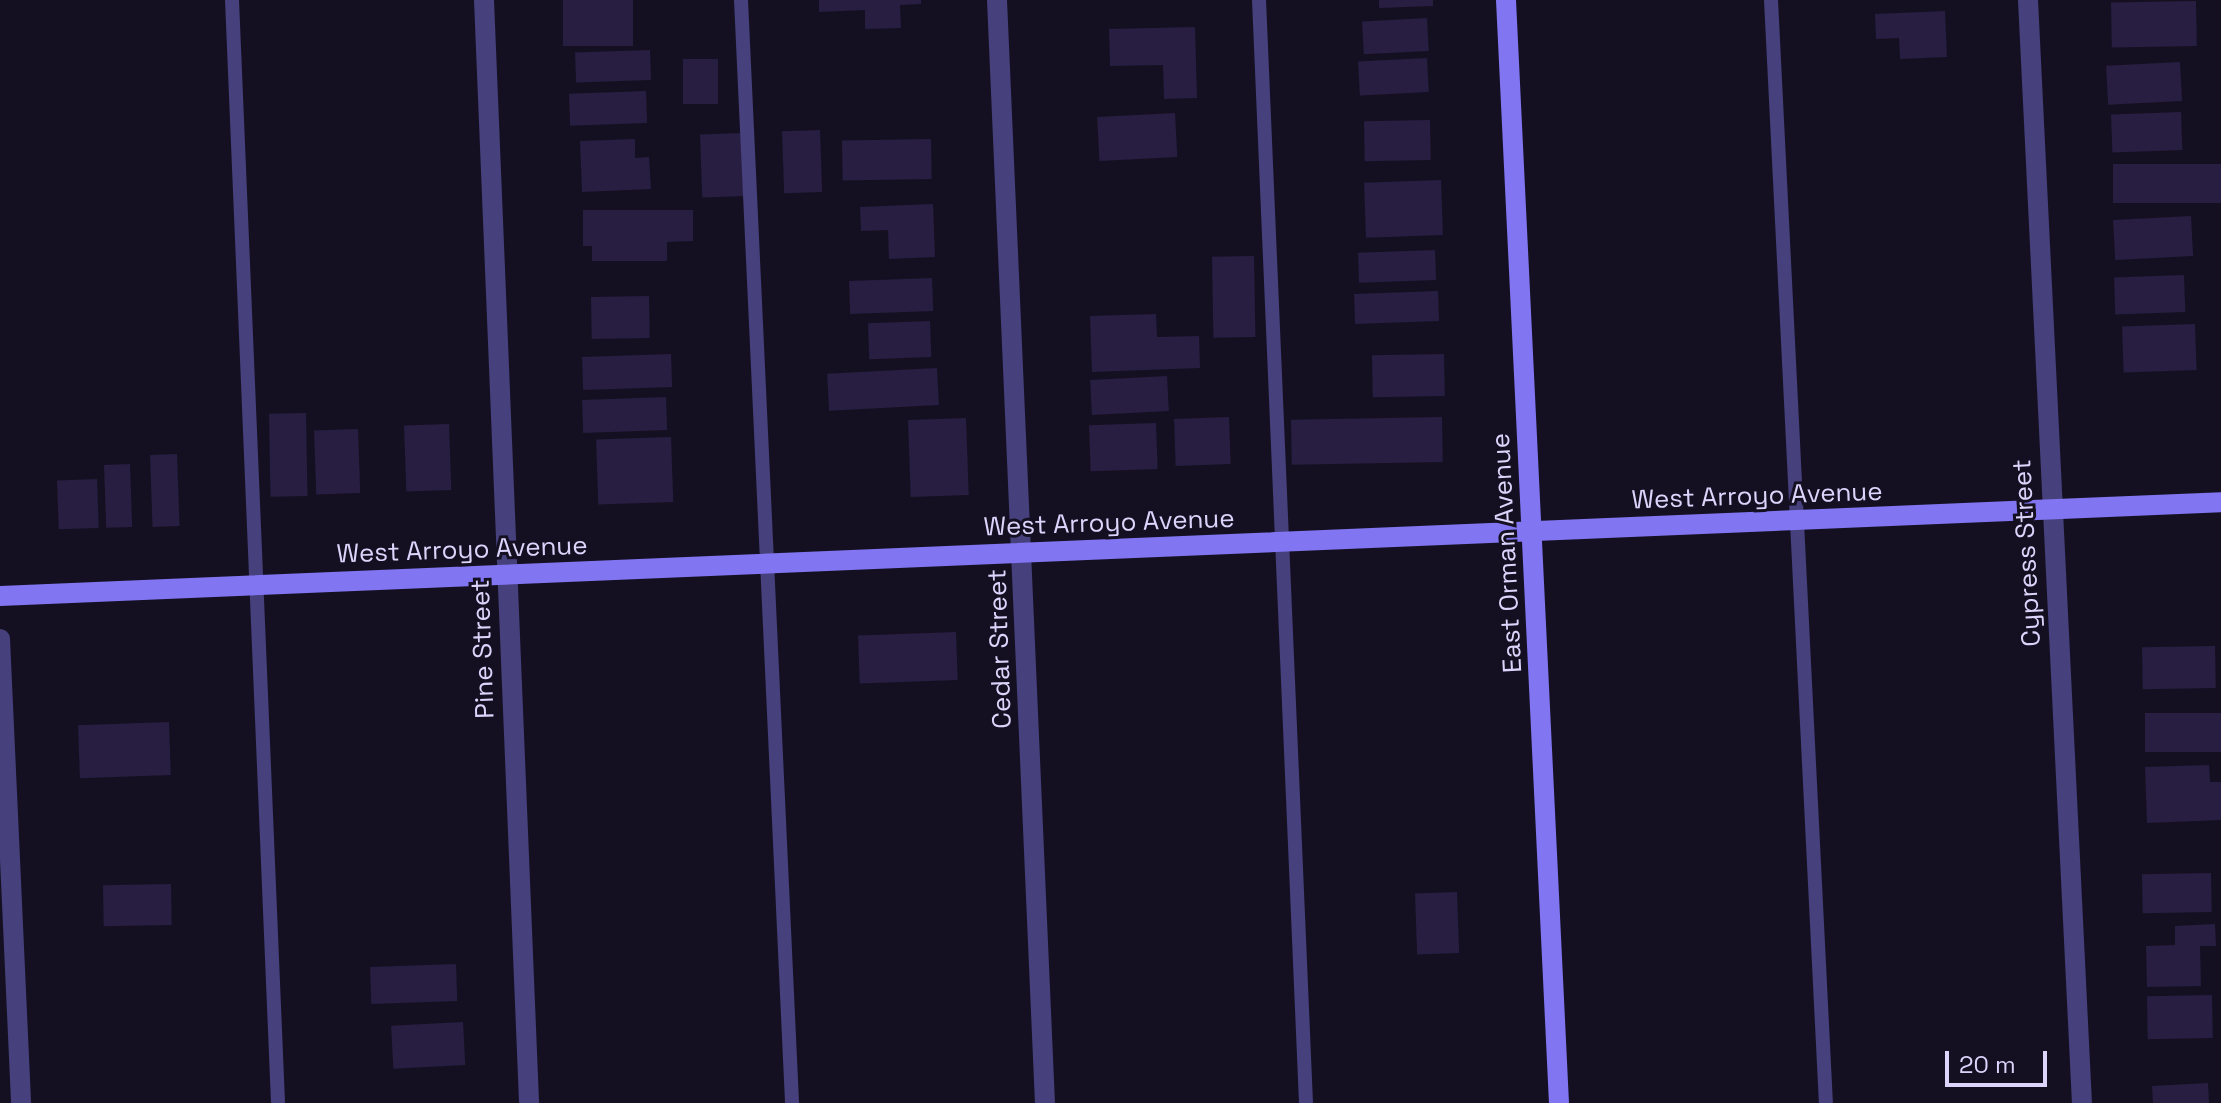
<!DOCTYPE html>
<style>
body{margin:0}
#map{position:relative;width:2221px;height:1103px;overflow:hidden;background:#141022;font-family:"Space Grotesk",sans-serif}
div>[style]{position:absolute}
.building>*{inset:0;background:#281e41;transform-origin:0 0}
.lane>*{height:14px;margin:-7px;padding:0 7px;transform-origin:7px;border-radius:7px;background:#46407c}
.street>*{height:20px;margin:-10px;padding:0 10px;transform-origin:10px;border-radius:10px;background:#46407c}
.secondary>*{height:20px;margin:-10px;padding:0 10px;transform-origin:10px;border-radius:10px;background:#8175f1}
span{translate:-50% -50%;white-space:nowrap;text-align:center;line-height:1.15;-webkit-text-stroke:6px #141022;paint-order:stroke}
.street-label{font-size:26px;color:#dcd5fb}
.scale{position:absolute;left:1945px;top:1051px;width:102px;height:36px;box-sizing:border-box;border:4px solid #dcd5fb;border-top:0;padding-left:10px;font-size:24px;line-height:28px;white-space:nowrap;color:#dcd5fb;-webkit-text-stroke:6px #141022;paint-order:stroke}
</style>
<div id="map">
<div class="building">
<div style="left:563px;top:0;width:70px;height:46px"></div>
<div style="clip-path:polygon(819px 0,921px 0,921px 4px,900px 5px,901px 28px,865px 29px,865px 10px,819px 12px)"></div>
<div style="clip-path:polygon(1379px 0,1433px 0,1433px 6px,1379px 8px)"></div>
<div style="left:2196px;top:1px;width:45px;height:85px;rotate:89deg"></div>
<div style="clip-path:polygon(1945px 11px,1947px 57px,1900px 59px,1899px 38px,1876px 39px,1875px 14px)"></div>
<div style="left:1427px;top:18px;width:33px;height:65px;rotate:87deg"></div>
<div style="clip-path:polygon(1195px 27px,1197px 98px,1164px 99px,1163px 65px,1110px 66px,1109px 29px)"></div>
<div style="left:650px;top:50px;width:30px;height:75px;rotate:88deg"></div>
<div style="left:1427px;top:58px;width:34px;height:69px;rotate:87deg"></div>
<div style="left:683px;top:59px;width:35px;height:45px"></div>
<div style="left:2180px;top:62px;width:39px;height:74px;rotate:87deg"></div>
<div style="left:646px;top:91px;width:32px;height:77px;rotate:88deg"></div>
<div style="left:2181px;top:112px;width:38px;height:70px;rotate:88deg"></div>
<div style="left:1175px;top:113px;width:44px;height:78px;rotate:87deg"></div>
<div style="left:1430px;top:120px;width:40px;height:66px;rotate:89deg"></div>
<div style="left:820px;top:130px;width:62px;height:38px;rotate:88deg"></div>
<div style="left:743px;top:133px;width:63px;height:43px;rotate:88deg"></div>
<div style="clip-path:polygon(635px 139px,635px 158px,649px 157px,651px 189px,582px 192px,580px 141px)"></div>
<div style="left:931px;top:139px;width:40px;height:89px;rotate:89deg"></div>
<div style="left:2221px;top:164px;width:39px;height:108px;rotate:90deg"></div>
<div style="left:1441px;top:180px;width:55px;height:77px;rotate:88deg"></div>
<div style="clip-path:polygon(933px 204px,935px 257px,889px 259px,888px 230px,861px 231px,860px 207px)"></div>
<div style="clip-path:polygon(583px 210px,693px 210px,693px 241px,667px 242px,667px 261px,592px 261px,592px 246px,583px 246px)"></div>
<div style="left:2191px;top:216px;width:40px;height:78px;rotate:87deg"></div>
<div style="left:1435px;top:250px;width:30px;height:77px;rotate:88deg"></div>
<div style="left:1254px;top:256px;width:81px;height:42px;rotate:89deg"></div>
<div style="left:2184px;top:275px;width:37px;height:70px;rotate:88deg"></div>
<div style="left:932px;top:278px;width:33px;height:83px;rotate:88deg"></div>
<div style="left:1438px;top:291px;width:30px;height:84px;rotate:88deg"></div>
<div style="left:649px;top:296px;width:42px;height:58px;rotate:89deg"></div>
<div style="clip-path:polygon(1156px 314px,1157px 337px,1199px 336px,1200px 368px,1092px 372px,1090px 316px)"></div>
<div style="left:930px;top:321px;width:36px;height:62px;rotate:88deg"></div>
<div style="left:2195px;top:324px;width:46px;height:73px;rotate:88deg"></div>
<div style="left:671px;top:354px;width:33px;height:89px;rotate:88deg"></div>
<div style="left:1444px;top:354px;width:42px;height:72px;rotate:89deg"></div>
<div style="left:937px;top:368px;width:37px;height:110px;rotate:87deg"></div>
<div style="left:1167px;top:376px;width:35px;height:77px;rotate:87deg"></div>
<div style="left:666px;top:397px;width:33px;height:84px;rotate:88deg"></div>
<div style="left:306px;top:413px;width:83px;height:37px;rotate:89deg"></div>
<div style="left:1229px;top:417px;width:47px;height:55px;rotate:88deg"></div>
<div style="left:1442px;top:417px;width:45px;height:151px;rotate:89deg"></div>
<div style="left:966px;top:418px;width:77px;height:58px;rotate:88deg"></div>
<div style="left:1156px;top:423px;width:46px;height:67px;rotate:88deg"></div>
<div style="left:449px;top:424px;width:66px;height:45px;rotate:88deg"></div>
<div style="left:358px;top:429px;width:64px;height:44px;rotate:88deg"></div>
<div style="left:671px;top:437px;width:65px;height:75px;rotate:88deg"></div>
<div style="left:177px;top:454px;width:72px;height:27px;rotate:88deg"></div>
<div style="left:130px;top:464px;width:63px;height:26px;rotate:88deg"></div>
<div style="left:97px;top:479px;width:49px;height:40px;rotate:88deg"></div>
<div style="left:956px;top:632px;width:48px;height:98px;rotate:88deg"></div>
<div style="left:2215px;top:646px;width:42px;height:73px;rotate:89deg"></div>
<div style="left:2221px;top:713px;width:39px;height:76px;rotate:90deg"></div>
<div style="left:169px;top:722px;width:53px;height:91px;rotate:88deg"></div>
<div style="clip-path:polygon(2209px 765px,2210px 782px,2221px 782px,2221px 820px,2147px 823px,2145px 767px)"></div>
<div style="left:2211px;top:873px;width:39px;height:69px;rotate:89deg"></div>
<div style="left:171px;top:884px;width:41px;height:68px;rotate:89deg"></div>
<div style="left:1457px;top:892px;width:61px;height:42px;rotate:88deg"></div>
<div style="clip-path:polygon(2215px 924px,2216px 946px,2200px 946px,2201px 986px,2147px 987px,2146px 946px,2175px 945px,2175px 926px)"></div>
<div style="left:456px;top:964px;width:37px;height:86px;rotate:88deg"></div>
<div style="left:2212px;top:995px;width:43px;height:65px;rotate:89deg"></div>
<div style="left:463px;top:1022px;width:43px;height:72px;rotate:87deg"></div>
<div style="left:2208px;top:1083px;width:20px;height:56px;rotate:87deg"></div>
</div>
<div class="lane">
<div style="left:232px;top:0;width:1104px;rotate:87.61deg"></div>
<div style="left:741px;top:0;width:1104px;rotate:87.35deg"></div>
<div style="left:1259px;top:0;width:1104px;rotate:87.56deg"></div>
<div style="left:1771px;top:0;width:1104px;rotate:87.15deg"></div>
</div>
<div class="street">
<div style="left:484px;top:0;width:1104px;rotate:87.66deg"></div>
<div style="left:997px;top:0;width:1104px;rotate:87.51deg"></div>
<div style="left:2028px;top:0;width:1104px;rotate:87.2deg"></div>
<div style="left:0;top:639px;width:464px;rotate:87.4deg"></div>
</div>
<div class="secondary">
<div style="left:1506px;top:0;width:1104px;rotate:87.25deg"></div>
<div style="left:0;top:596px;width:2223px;rotate:-2.42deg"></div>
</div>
<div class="street-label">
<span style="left:1757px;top:496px;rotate:-2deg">West Arroyo Avenue</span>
<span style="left:1109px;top:523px;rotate:-2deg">West Arroyo Avenue</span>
<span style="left:462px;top:550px;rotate:-2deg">West Arroyo Avenue</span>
<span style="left:1507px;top:553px;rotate:-93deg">East Orman Avenue</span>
<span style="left:2027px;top:553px;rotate:-93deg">Cypress Street</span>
<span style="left:483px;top:649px;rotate:-92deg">Pine Street</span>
<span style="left:1000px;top:649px;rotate:-92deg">Cedar Street</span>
</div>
<div class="scale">20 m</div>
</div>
